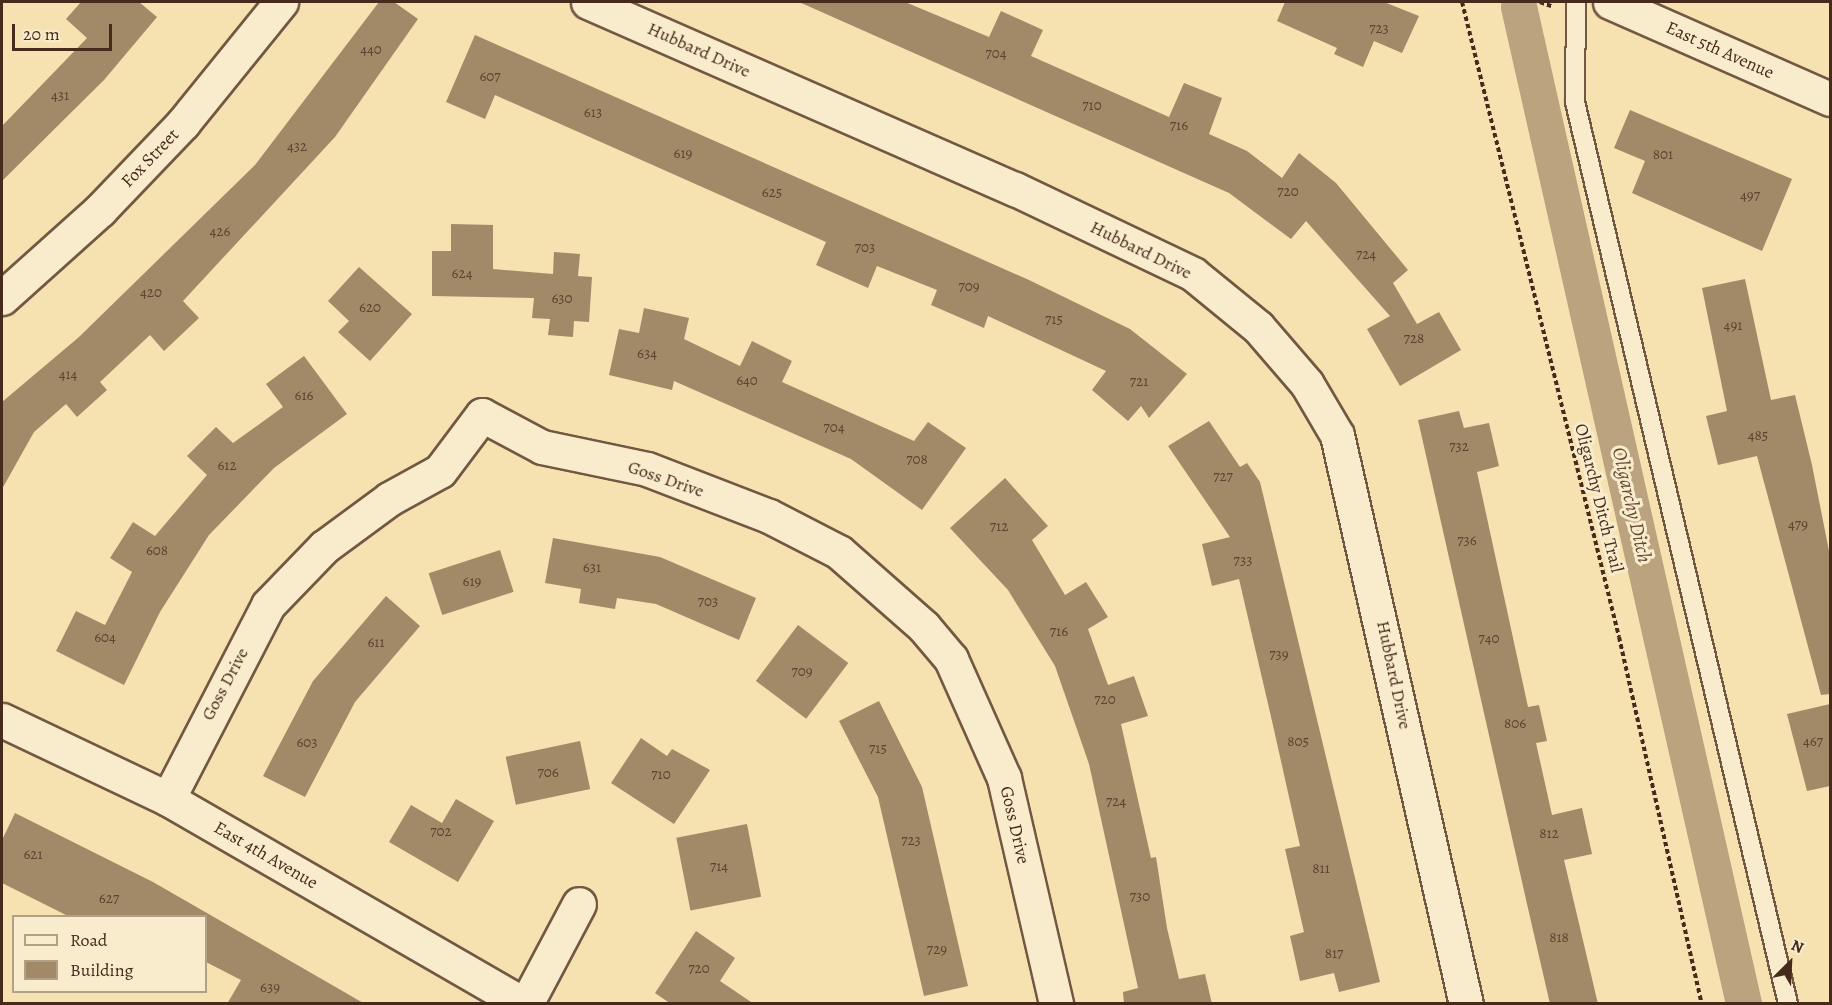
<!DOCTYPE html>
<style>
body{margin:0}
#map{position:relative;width:1832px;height:1005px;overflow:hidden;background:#f6e1b0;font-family:Alegreya,serif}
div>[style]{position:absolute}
.canal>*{height:36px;margin:-18px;padding:0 18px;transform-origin:18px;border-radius:18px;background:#baa37e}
.building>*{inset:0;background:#a28a69;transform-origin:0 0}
.path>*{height:4px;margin-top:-2px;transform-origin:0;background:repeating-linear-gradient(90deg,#462b1d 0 4.5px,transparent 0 7.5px)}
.roads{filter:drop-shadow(2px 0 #725842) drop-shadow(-2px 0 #725842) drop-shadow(0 2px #725842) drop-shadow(0 -2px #725842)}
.service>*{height:18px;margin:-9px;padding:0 9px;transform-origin:9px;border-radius:9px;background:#f9eccc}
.minor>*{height:33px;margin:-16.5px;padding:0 16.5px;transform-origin:16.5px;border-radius:16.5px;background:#f9eccc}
.tertiary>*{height:33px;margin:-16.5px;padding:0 16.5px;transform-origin:16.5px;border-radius:16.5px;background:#f9eccc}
span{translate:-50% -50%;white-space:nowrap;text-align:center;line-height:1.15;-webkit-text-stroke:6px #f9eccc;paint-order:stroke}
.number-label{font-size:15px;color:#5d4330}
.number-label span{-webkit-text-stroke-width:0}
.street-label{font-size:18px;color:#462b1d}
.water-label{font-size:20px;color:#634935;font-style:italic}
.frame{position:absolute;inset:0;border:3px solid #462b1d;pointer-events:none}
.legend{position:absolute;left:12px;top:915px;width:195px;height:78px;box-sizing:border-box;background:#f9eccc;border:2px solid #b19f86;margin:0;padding:8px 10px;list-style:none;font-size:18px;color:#462b1d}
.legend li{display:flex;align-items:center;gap:12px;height:30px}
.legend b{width:30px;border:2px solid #b19f86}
.north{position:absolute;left:1760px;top:933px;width:60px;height:60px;-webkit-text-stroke:4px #f9eccc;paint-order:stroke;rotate:24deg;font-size:16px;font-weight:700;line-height:24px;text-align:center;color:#462b1d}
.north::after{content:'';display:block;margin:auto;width:21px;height:27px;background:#462b1d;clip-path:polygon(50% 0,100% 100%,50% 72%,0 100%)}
.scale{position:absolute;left:12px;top:24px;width:100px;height:27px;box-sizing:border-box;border:3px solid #462b1d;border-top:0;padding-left:8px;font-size:18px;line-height:21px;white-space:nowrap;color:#462b1d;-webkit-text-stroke:4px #f9eccc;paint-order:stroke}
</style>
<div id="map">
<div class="canal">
<div style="left:1519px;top:7px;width:1022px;rotate:77.28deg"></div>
</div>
<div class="building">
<div style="clip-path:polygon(81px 2px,139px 2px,157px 17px,104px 80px,2px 181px,2px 126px,87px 38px,66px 19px)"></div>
<div style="clip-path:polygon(379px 2px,394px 2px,418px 19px,335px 137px,183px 301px,199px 318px,164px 351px,150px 335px,100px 382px,107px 390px,77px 417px,66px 404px,34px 432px,2px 489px,2px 402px,79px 337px,255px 165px)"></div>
<div style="clip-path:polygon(799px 2px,905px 2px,989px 37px,1001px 11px,1043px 30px,1031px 56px,1169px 117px,1184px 83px,1222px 98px,1209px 134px,1247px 151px,1282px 178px,1299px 153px,1336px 183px,1408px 270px,1393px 283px,1417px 324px,1439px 312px,1461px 350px,1400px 386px,1367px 329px,1390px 316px,1306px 221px,1291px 239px,1229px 193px)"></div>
<div style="clip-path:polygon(1285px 2px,1384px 2px,1419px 16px,1402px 53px,1374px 41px,1363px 67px,1334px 54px,1337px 48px,1277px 21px)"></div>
<div style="clip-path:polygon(475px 35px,1029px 280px,1130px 329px,1187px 374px,1149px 418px,1141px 406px,1128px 421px,1092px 390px,1106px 371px,988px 316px,984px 328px,931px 305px,937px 290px,877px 266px,868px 288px,816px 265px,826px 242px,495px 95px,485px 119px,446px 102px)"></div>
<div style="clip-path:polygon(1630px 110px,1792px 179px,1762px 251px,1632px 193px,1645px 161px,1614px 148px)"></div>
<div style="clip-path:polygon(451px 224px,493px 225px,493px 269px,553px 274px,554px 252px,580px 254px,578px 276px,592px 277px,589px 322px,574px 321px,573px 337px,548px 335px,550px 319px,532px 318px,534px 298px,432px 296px,432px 251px,451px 251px)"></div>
<div style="clip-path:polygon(359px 267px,412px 314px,370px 361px,338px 332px,349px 321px,328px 301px)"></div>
<div style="clip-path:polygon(1745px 279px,1771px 400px,1795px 395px,1812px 465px,1830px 556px,1830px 694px,1821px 695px,1757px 456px,1718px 465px,1706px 416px,1727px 411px,1702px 288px)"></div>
<div style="clip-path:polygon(644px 308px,689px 318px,684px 339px,740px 366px,752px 341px,792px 361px,782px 382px,914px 441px,928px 422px,966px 448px,922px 510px,851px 459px,674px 381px,672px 390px,609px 375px,619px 329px,639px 333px)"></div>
<div style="clip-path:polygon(304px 356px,347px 414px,274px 468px,209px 535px,160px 612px,124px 685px,56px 651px,76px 611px,105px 625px,132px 572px,110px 558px,133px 522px,155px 536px,207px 475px,187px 456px,216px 427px,233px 443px,283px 407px,266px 384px)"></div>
<div style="clip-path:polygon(1459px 411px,1464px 428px,1489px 423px,1499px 466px,1477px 472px,1528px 707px,1539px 705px,1547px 741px,1536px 743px,1552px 815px,1582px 808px,1592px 854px,1564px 860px,1598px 1004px,1550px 1004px,1527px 904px,1418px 420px)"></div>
<div style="clip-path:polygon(1209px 421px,1240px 467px,1247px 463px,1260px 482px,1380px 982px,1339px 992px,1334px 973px,1300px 981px,1290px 936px,1304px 932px,1285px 849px,1300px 846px,1272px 721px,1239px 579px,1212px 586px,1202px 544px,1230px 537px,1168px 446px)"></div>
<div style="clip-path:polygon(1005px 478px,1048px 526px,1032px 540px,1065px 595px,1086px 582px,1108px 617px,1088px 629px,1108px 685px,1134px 676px,1148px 716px,1121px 724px,1151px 858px,1156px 857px,1167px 928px,1179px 979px,1205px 974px,1212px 1004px,1124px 1004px,1123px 992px,1138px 988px,1089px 764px,1055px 666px,1008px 590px,950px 528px)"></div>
<div style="clip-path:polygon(553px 538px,660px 557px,756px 598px,739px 640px,656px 604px,617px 598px,615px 609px,579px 603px,581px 589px,545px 583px)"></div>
<div style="left:500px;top:550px;width:44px;height:75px;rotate:72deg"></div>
<div style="clip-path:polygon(386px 596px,420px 626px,355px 702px,305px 797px,263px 776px,313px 681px)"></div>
<div style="left:798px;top:625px;width:63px;height:70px;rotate:37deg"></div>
<div style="clip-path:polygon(879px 701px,922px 787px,968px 986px,924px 996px,878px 797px,839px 721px)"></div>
<div style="clip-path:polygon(1830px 704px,1830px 786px,1807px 791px,1787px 714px)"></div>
<div style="clip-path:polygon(641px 738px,667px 756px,672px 749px,710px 770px,674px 824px,611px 783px)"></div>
<div style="left:580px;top:741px;width:49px;height:76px;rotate:78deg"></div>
<div style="clip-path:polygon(456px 799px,494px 821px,458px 882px,389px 842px,411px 805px,442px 823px)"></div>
<div style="clip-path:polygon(15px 813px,153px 882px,365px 1004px,227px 1004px,241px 980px,206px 962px,206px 916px,68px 916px,2px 883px,2px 840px)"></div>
<div style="left:747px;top:824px;width:74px;height:72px;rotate:79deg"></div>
<div style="clip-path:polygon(696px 931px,735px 958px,720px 981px,754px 1004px,671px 1004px,655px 993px)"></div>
</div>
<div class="path">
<div style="left:1462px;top:2px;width:654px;rotate:76.11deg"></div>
<div style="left:1619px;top:637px;width:376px;rotate:77.3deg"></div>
<div style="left:1540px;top:2px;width:12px;rotate:20deg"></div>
</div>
<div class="roads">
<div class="service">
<div style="left:1576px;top:2px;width:100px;rotate:90.6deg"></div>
<div style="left:1575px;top:102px;width:927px;rotate:76.71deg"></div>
</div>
<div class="minor">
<div style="left:588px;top:2px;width:466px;rotate:23.7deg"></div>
<div style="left:1015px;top:189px;width:197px;rotate:25.5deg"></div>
<div style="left:1193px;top:274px;width:84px;rotate:39.2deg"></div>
<div style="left:1258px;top:327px;width:75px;rotate:49.3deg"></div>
<div style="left:1307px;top:384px;width:59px;rotate:59.5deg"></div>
<div style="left:1337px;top:435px;width:583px;rotate:77.23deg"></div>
<div style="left:2px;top:298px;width:132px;rotate:-41.9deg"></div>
<div style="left:100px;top:210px;width:120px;rotate:-46.3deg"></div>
<div style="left:183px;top:123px;width:156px;rotate:-51deg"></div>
<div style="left:2px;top:720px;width:184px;rotate:25.4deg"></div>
<div style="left:168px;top:799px;width:410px;rotate:30deg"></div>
<div style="left:168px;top:799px;width:218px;rotate:-62.7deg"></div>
<div style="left:268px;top:605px;width:81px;rotate:-46deg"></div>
<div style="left:324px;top:547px;width:81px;rotate:-36.4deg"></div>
<div style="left:389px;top:499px;width:58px;rotate:-28.8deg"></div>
<div style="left:440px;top:471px;width:70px;rotate:-53.1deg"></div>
<div style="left:482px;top:415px;width:68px;rotate:28.1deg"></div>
<div style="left:542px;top:447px;width:107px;rotate:11.8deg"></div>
<div style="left:647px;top:469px;width:131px;rotate:21.1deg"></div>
<div style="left:769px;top:516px;width:79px;rotate:27.2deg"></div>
<div style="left:839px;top:552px;width:113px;rotate:41.4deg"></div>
<div style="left:924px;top:627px;width:42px;rotate:49.8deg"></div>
<div style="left:951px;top:659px;width:130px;rotate:66deg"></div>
<div style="left:1004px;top:778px;width:232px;rotate:77deg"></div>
<div style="left:526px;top:1004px;width:113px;rotate:-62.1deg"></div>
</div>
<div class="tertiary">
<div style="left:1610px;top:2px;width:240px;rotate:23.8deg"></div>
</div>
</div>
<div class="number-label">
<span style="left:1379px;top:29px">723</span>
<span style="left:371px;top:50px">440</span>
<span style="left:996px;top:54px">704</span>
<span style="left:490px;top:77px">607</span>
<span style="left:60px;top:96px">431</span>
<span style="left:1092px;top:106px">710</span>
<span style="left:593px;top:113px">613</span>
<span style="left:1179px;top:126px">716</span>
<span style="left:297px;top:147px">432</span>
<span style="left:683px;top:154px">619</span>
<span style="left:1663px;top:155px">801</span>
<span style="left:1288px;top:192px">720</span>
<span style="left:772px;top:193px">625</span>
<span style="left:1750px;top:196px">497</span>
<span style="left:220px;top:232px">426</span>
<span style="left:865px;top:248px">703</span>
<span style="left:1366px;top:255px">724</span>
<span style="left:462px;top:274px">624</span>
<span style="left:969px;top:287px">709</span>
<span style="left:151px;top:293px">420</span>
<span style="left:562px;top:299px">630</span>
<span style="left:370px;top:308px">620</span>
<span style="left:1054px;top:320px">715</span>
<span style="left:1733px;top:326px">491</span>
<span style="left:1414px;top:339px">728</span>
<span style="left:647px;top:354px">634</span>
<span style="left:68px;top:375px">414</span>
<span style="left:747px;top:381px">640</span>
<span style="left:1139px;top:382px">721</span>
<span style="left:304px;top:396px">616</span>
<span style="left:834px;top:428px">704</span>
<span style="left:1758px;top:436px">485</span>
<span style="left:1459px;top:447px">732</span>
<span style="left:917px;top:460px">708</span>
<span style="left:227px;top:466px">612</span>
<span style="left:1223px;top:477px">727</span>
<span style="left:1798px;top:525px">479</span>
<span style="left:999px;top:527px">712</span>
<span style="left:1467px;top:541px">736</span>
<span style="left:157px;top:551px">608</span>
<span style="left:1243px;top:561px">733</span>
<span style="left:592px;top:568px">631</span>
<span style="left:472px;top:582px">619</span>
<span style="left:708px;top:602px">703</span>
<span style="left:1059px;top:632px">716</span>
<span style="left:105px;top:638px">604</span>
<span style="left:1489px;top:639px">740</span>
<span style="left:376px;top:643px">611</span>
<span style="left:1279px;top:655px">739</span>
<span style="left:802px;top:672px">709</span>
<span style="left:1105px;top:700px">720</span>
<span style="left:1515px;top:724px">806</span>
<span style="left:1298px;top:742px">805</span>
<span style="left:1813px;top:742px">467</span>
<span style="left:307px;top:743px">603</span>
<span style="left:878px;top:749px">715</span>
<span style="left:548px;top:773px">706</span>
<span style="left:661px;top:775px">710</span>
<span style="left:1116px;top:802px">724</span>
<span style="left:441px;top:832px">702</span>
<span style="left:1549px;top:834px">812</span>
<span style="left:911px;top:841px">723</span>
<span style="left:33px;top:855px">621</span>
<span style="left:719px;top:867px">714</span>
<span style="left:1321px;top:869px">811</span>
<span style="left:1140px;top:897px">730</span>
<span style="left:109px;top:899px">627</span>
<span style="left:1559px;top:938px">818</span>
<span style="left:937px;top:950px">729</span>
<span style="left:1334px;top:954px">817</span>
<span style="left:699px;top:969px">720</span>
<span style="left:270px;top:988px">639</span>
</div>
<div class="street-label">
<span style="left:699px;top:50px;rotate:24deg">Hubbard Drive</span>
<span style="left:1720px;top:50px;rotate:24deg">East 5th Avenue</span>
<span style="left:150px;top:158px;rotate:-46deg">Fox Street</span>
<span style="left:1141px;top:250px;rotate:26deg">Hubbard Drive</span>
<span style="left:666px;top:479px;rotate:19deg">Goss Drive</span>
<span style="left:1599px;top:498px;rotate:76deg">Oligarchy Ditch Trail</span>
<span style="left:1394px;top:675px;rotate:78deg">Hubbard Drive</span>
<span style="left:225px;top:684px;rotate:-62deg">Goss Drive</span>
<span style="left:1015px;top:825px;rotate:77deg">Goss Drive</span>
<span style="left:266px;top:855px;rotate:30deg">East 4th Avenue</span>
</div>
<div class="water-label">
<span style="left:1632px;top:505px;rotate:77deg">Oligarchy Ditch</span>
</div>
<div class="frame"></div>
<ul class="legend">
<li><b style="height:8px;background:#f9eccc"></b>Road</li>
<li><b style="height:16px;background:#a28a69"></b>Building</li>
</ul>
<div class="north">N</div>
<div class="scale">20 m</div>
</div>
